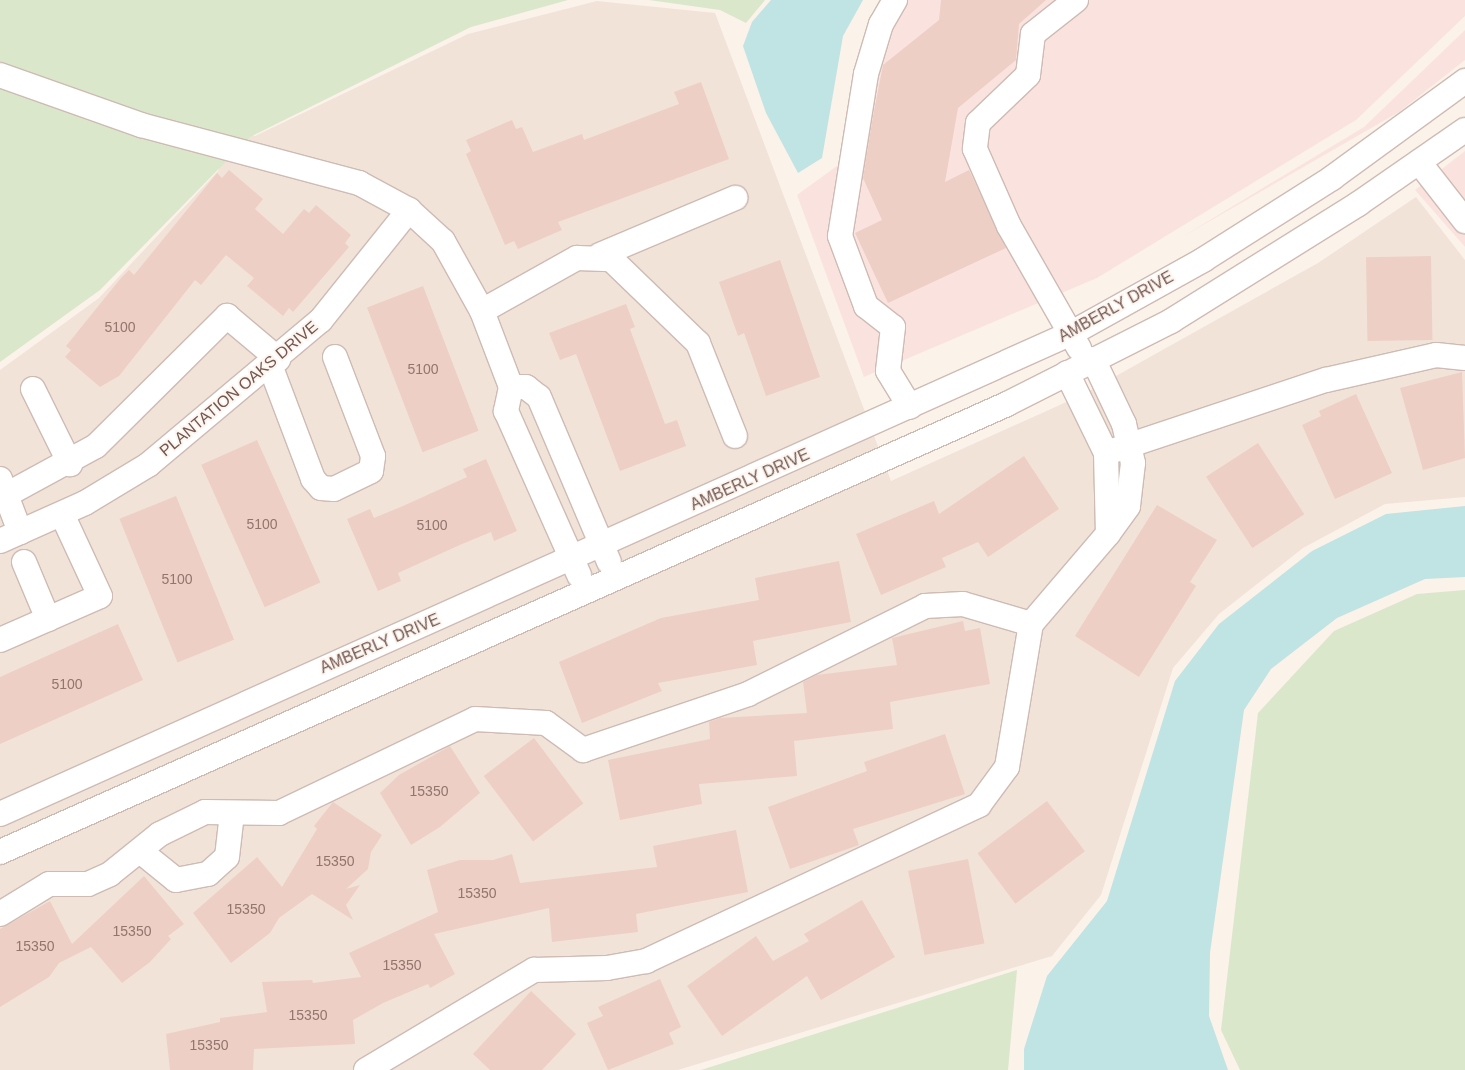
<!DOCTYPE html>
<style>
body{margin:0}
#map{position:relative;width:1465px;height:1070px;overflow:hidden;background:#fbf2ea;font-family:Helvetica,sans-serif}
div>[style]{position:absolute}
.residential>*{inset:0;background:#f2e3d9}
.commercial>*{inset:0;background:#fae3df}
.green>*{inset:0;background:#dae7ca}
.water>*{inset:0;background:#c0e3e3}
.building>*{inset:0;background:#edcfc5;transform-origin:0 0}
.roads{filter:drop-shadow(1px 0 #cebbb4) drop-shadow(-1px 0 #cebbb4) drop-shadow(0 1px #cebbb4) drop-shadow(0 -1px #cebbb4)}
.minor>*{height:24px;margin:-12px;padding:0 12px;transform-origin:12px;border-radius:12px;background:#fff}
span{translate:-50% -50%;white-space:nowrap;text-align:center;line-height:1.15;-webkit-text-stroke:4px #fdf6f0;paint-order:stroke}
.number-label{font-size:14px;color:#92756d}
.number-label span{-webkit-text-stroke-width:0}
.street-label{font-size:16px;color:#735750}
</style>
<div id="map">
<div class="residential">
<div style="clip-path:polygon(597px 1px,715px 13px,891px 481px,1082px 395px,1318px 263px,1416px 197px,1465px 260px,1465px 497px,1385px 504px,1303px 548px,1219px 614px,1173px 668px,1101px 895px,1052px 956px,678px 1070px,0 1070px,0 370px,99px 298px,219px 170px,0 52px,255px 136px,468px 34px)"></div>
</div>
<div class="commercial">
<div style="clip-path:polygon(882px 0,1465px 0,1465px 16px,1356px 120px,1097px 278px,864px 377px,797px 195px,841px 163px,859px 63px)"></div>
<div style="clip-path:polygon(1465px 30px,1465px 60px,1399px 112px,1182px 237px,1364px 127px)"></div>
<div style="clip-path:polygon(1465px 151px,1465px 247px,1415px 190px)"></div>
</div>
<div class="green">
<div style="clip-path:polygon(0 0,568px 0,471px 27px,250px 137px,100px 290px,0 362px)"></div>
<div style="clip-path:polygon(649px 0,765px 0,746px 23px,720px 10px)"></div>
<div style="clip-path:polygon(1465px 590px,1465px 1070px,1240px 1070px,1221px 1030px,1258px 713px,1334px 631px,1417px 594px)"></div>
<div style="clip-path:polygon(1017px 970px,1008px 1070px,701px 1070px)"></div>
</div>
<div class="water">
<div style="clip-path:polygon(771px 0,863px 0,843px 36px,822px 158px,798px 173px,766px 113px,743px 46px,752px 22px)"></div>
<div style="clip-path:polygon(1465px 506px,1465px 577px,1425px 579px,1337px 618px,1271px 669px,1244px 710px,1210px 953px,1209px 1016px,1228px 1070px,1024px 1070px,1024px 1049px,1047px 976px,1107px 901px,1175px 681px,1219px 624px,1312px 551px,1386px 514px)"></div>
</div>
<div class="building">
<div style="clip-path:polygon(941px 0,1046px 0,1019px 24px,1016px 60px,958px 108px,945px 182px,969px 170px,1006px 248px,888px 303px,855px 233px,882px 220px,863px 178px,873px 116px,883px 65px,939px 20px)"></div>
<div style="clip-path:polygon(701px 82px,729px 159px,558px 222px,562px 230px,518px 249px,514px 241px,505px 245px,466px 154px,471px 151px,466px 140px,512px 120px,516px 129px,522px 127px,533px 152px,582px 134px,584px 140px,679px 104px,674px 92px)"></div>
<div style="clip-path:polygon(229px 170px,263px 199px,255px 209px,283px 234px,304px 209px,309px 213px,316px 205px,351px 235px,345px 243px,349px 247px,293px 312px,289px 308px,283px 316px,247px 286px,254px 278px,226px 255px,201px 285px,195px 280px,119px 376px,100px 387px,65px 357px,71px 350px,66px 346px,121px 278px,129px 270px,134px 275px,217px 173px,222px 178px)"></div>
<div style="left:1431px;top:256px;width:84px;height:65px;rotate:89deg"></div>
<div style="clip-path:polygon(780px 260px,820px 377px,766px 396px,744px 333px,738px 336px,719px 282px)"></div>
<div style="left:423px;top:286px;width:155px;height:60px;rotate:69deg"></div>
<div style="clip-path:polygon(626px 304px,635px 327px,630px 329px,665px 424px,677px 420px,686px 446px,620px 471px,576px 354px,560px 360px,549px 333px)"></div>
<div style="clip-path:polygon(1462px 372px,1465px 458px,1423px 470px,1400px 388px)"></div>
<div style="clip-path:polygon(1356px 394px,1392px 473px,1335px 499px,1302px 425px,1321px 416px,1319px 411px)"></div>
<div style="left:257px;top:440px;width:156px;height:61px;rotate:66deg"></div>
<div style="left:1258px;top:443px;width:85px;height:62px;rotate:57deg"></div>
<div style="clip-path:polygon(1024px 456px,1059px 509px,988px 557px,978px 542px,942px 558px,946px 567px,881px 595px,856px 534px,934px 501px,939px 514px)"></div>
<div style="clip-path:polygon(486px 459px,517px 531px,494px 541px,491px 532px,462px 544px,398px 573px,401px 581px,378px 591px,347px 519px,370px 509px,374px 518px,403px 506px,467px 477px,463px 469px)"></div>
<div style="left:176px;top:496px;width:155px;height:61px;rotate:68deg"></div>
<div style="clip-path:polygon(1157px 505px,1217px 540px,1190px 582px,1196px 586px,1139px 677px,1075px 636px)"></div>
<div style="clip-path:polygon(839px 561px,851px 622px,753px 641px,757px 665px,658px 683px,662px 691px,582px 723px,559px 662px,661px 618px,759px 600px,755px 578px)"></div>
<div style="clip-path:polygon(963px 621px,965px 631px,980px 628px,990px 684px,890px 702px,893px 729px,794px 741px,797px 776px,699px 784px,702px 804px,620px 820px,608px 760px,710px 739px,709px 722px,720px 718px,807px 713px,803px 682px,817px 675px,897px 665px,892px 638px)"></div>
<div style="clip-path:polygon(118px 624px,143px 680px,0 744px,0 677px)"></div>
<div style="clip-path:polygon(945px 734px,965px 794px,853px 829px,859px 845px,790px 869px,768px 807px,867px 771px,864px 762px)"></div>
<div style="left:534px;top:738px;width:82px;height:63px;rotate:53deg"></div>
<div style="clip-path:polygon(450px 746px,480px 793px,440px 827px,411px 845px,380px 793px,399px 775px)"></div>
<div style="left:1047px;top:801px;width:63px;height:87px;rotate:53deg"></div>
<div style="clip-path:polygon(333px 802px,382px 835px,371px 852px,368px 869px,346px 889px,360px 885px,346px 905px,353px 920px,312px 894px,279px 918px,270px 933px,231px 963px,193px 913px,257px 857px,282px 887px,317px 829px,314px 826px)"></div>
<div style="clip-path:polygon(736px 830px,748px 892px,636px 914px,638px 932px,552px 942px,549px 908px,434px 934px,455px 974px,430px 988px,428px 984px,383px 1003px,353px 1020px,355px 1044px,254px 1049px,253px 1070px,170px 1070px,166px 1034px,220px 1022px,220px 1018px,267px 1012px,262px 982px,312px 980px,313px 983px,361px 977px,349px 953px,438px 912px,427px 870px,460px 860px,493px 860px,512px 854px,520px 883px,657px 867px,653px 846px)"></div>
<div style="left:968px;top:859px;width:86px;height:61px;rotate:79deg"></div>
<div style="clip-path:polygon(144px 876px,184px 924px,168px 936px,171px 939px,150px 962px,122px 983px,91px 947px,59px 963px,49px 977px,0 1007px,0 929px,50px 901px,72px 944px)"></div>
<div style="clip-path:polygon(862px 900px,895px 957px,821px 1000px,807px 976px,722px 1036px,687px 986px,756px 936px,773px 961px,809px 941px,804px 934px)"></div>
<div style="clip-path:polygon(660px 979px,681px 1027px,669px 1033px,674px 1044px,608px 1070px,587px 1023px,603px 1016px,598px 1007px)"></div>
<div style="clip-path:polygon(531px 991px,576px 1034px,542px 1070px,490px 1070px,473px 1054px)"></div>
</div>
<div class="roads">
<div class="minor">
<div style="left:895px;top:0;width:28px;rotate:120deg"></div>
<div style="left:881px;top:24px;width:52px;rotate:106.7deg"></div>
<div style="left:866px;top:74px;width:164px;rotate:99.1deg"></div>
<div style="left:840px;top:236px;width:75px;rotate:69.6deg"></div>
<div style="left:866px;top:306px;width:34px;rotate:38deg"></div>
<div style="left:893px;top:327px;width:44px;rotate:96.5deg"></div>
<div style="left:888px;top:371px;width:42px;rotate:58.6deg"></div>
<div style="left:1076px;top:0;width:55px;rotate:141.7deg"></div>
<div style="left:1033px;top:34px;width:41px;rotate:97deg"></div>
<div style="left:1028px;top:75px;width:69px;rotate:136.2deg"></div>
<div style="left:978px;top:123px;width:26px;rotate:97deg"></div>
<div style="left:975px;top:149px;width:84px;rotate:66.2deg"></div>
<div style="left:1009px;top:226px;width:141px;rotate:60.2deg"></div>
<div style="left:0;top:75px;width:150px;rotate:19.5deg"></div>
<div style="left:141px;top:125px;width:226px;rotate:14.9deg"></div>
<div style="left:359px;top:183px;width:57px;rotate:28.4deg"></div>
<div style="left:409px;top:210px;width:46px;rotate:42.4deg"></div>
<div style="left:443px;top:241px;width:80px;rotate:60.9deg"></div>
<div style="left:482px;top:311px;width:81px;rotate:69.1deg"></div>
<div style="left:511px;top:387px;width:25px;rotate:102deg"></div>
<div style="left:506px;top:411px;width:180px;rotate:66deg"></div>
<div style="left:1419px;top:162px;width:75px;rotate:52.1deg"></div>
<div style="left:600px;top:255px;width:147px;rotate:-22.9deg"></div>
<div style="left:482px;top:311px;width:109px;rotate:-29.2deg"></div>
<div style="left:577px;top:258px;width:34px;rotate:2deg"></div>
<div style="left:611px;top:259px;width:121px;rotate:44deg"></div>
<div style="left:698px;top:343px;width:100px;rotate:68.3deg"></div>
<div style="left:270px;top:365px;width:122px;rotate:69.3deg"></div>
<div style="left:313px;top:479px;width:12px;rotate:48deg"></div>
<div style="left:321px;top:488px;width:13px;rotate:4deg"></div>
<div style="left:334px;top:489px;width:41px;rotate:-25.9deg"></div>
<div style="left:371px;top:471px;width:15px;rotate:-82deg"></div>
<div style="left:373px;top:456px;width:106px;rotate:-111deg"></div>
<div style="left:1067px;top:373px;width:89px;rotate:64deg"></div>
<div style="left:1106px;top:453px;width:81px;rotate:88.6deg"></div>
<div style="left:1108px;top:534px;width:34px;rotate:-54deg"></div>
<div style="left:1128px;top:506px;width:43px;rotate:-83.4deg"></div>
<div style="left:1133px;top:463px;width:40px;rotate:-103deg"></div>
<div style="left:1124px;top:424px;width:72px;rotate:-115.5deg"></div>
<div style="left:511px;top:387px;width:15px"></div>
<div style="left:526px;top:387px;width:16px;rotate:38deg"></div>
<div style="left:539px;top:397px;width:179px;rotate:67deg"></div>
<div style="left:33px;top:389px;width:84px;rotate:63.7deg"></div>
<div style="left:1106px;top:453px;width:232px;rotate:-18.4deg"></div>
<div style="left:1326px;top:380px;width:113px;rotate:-12.8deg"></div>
<div style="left:1436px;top:355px;width:29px;rotate:6deg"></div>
<div style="left:0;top:479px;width:57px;rotate:69.3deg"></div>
<div style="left:6px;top:495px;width:102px;rotate:-28.6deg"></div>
<div style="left:96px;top:446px;width:185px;rotate:-44.8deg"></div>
<div style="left:227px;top:316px;width:67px;rotate:40.1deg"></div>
<div style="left:0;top:541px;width:93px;rotate:-24.1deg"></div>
<div style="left:85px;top:503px;width:74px;rotate:-31.1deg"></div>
<div style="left:148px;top:465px;width:226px;rotate:-40deg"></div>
<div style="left:321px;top:320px;width:141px;rotate:-51.3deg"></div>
<div style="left:24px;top:562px;width:62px;rotate:67.2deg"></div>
<div style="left:0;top:640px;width:109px;rotate:-23.7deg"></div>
<div style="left:100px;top:596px;width:90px;rotate:-114.9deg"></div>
<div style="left:0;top:814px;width:1175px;rotate:-24.17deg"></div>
<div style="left:1072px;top:333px;width:150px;rotate:-29.1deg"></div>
<div style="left:1203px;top:260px;width:153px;rotate:-32.4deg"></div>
<div style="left:1332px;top:178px;width:165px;rotate:-36.1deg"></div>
<div style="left:140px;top:851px;width:46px;rotate:38.9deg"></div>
<div style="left:176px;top:880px;width:33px;rotate:-11deg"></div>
<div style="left:208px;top:874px;width:25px;rotate:-42deg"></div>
<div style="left:227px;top:857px;width:44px;rotate:-83.5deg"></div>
<div style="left:0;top:852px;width:1102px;rotate:-23.98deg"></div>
<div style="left:1007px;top:404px;width:184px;rotate:-26.8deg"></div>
<div style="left:1171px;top:321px;width:221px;rotate:-32deg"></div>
<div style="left:1358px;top:204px;width:130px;rotate:-34.7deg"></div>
<div style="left:0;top:914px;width:57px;rotate:-31.5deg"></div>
<div style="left:49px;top:884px;width:39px"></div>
<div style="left:88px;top:884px;width:24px;rotate:-24deg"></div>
<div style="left:110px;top:874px;width:64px;rotate:-38.7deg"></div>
<div style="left:160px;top:834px;width:50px;rotate:-26.1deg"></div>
<div style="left:205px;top:812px;width:74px;rotate:0.8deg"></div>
<div style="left:279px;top:813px;width:217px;rotate:-25.6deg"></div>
<div style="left:475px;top:719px;width:71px;rotate:3.2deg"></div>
<div style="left:546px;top:723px;width:46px;rotate:36.1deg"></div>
<div style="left:583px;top:750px;width:174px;rotate:-18.7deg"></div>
<div style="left:748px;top:694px;width:198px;rotate:-26.4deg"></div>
<div style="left:925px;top:606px;width:38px;rotate:-3deg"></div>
<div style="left:963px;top:604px;width:71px;rotate:16.4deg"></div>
<div style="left:366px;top:1070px;width:196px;rotate:-30.8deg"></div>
<div style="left:534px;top:970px;width:73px;rotate:-1.6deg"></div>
<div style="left:607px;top:968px;width:40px;rotate:-10deg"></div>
<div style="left:646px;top:961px;width:368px;rotate:-25.1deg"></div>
<div style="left:979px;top:805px;width:47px;rotate:-53.6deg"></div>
<div style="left:1007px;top:767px;width:145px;rotate:-80.5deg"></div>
<div style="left:1031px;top:624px;width:118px;rotate:-49.5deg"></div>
</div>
</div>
<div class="number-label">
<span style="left:120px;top:327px">5100</span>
<span style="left:423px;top:369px">5100</span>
<span style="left:262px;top:524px">5100</span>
<span style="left:432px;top:525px">5100</span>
<span style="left:177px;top:579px">5100</span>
<span style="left:67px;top:684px">5100</span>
<span style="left:429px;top:791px">15350</span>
<span style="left:335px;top:861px">15350</span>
<span style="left:477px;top:893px">15350</span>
<span style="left:246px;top:909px">15350</span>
<span style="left:132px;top:931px">15350</span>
<span style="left:35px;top:946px">15350</span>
<span style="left:402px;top:965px">15350</span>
<span style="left:308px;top:1015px">15350</span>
<span style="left:209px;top:1045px">15350</span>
</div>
<div class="street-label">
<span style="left:1116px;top:307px;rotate:-29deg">AMBERLY DRIVE</span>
<span style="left:239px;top:389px;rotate:-40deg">PLANTATION OAKS DRIVE</span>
<span style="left:750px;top:480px;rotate:-24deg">AMBERLY DRIVE</span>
<span style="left:380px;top:644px;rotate:-23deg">AMBERLY DRIVE</span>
</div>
</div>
